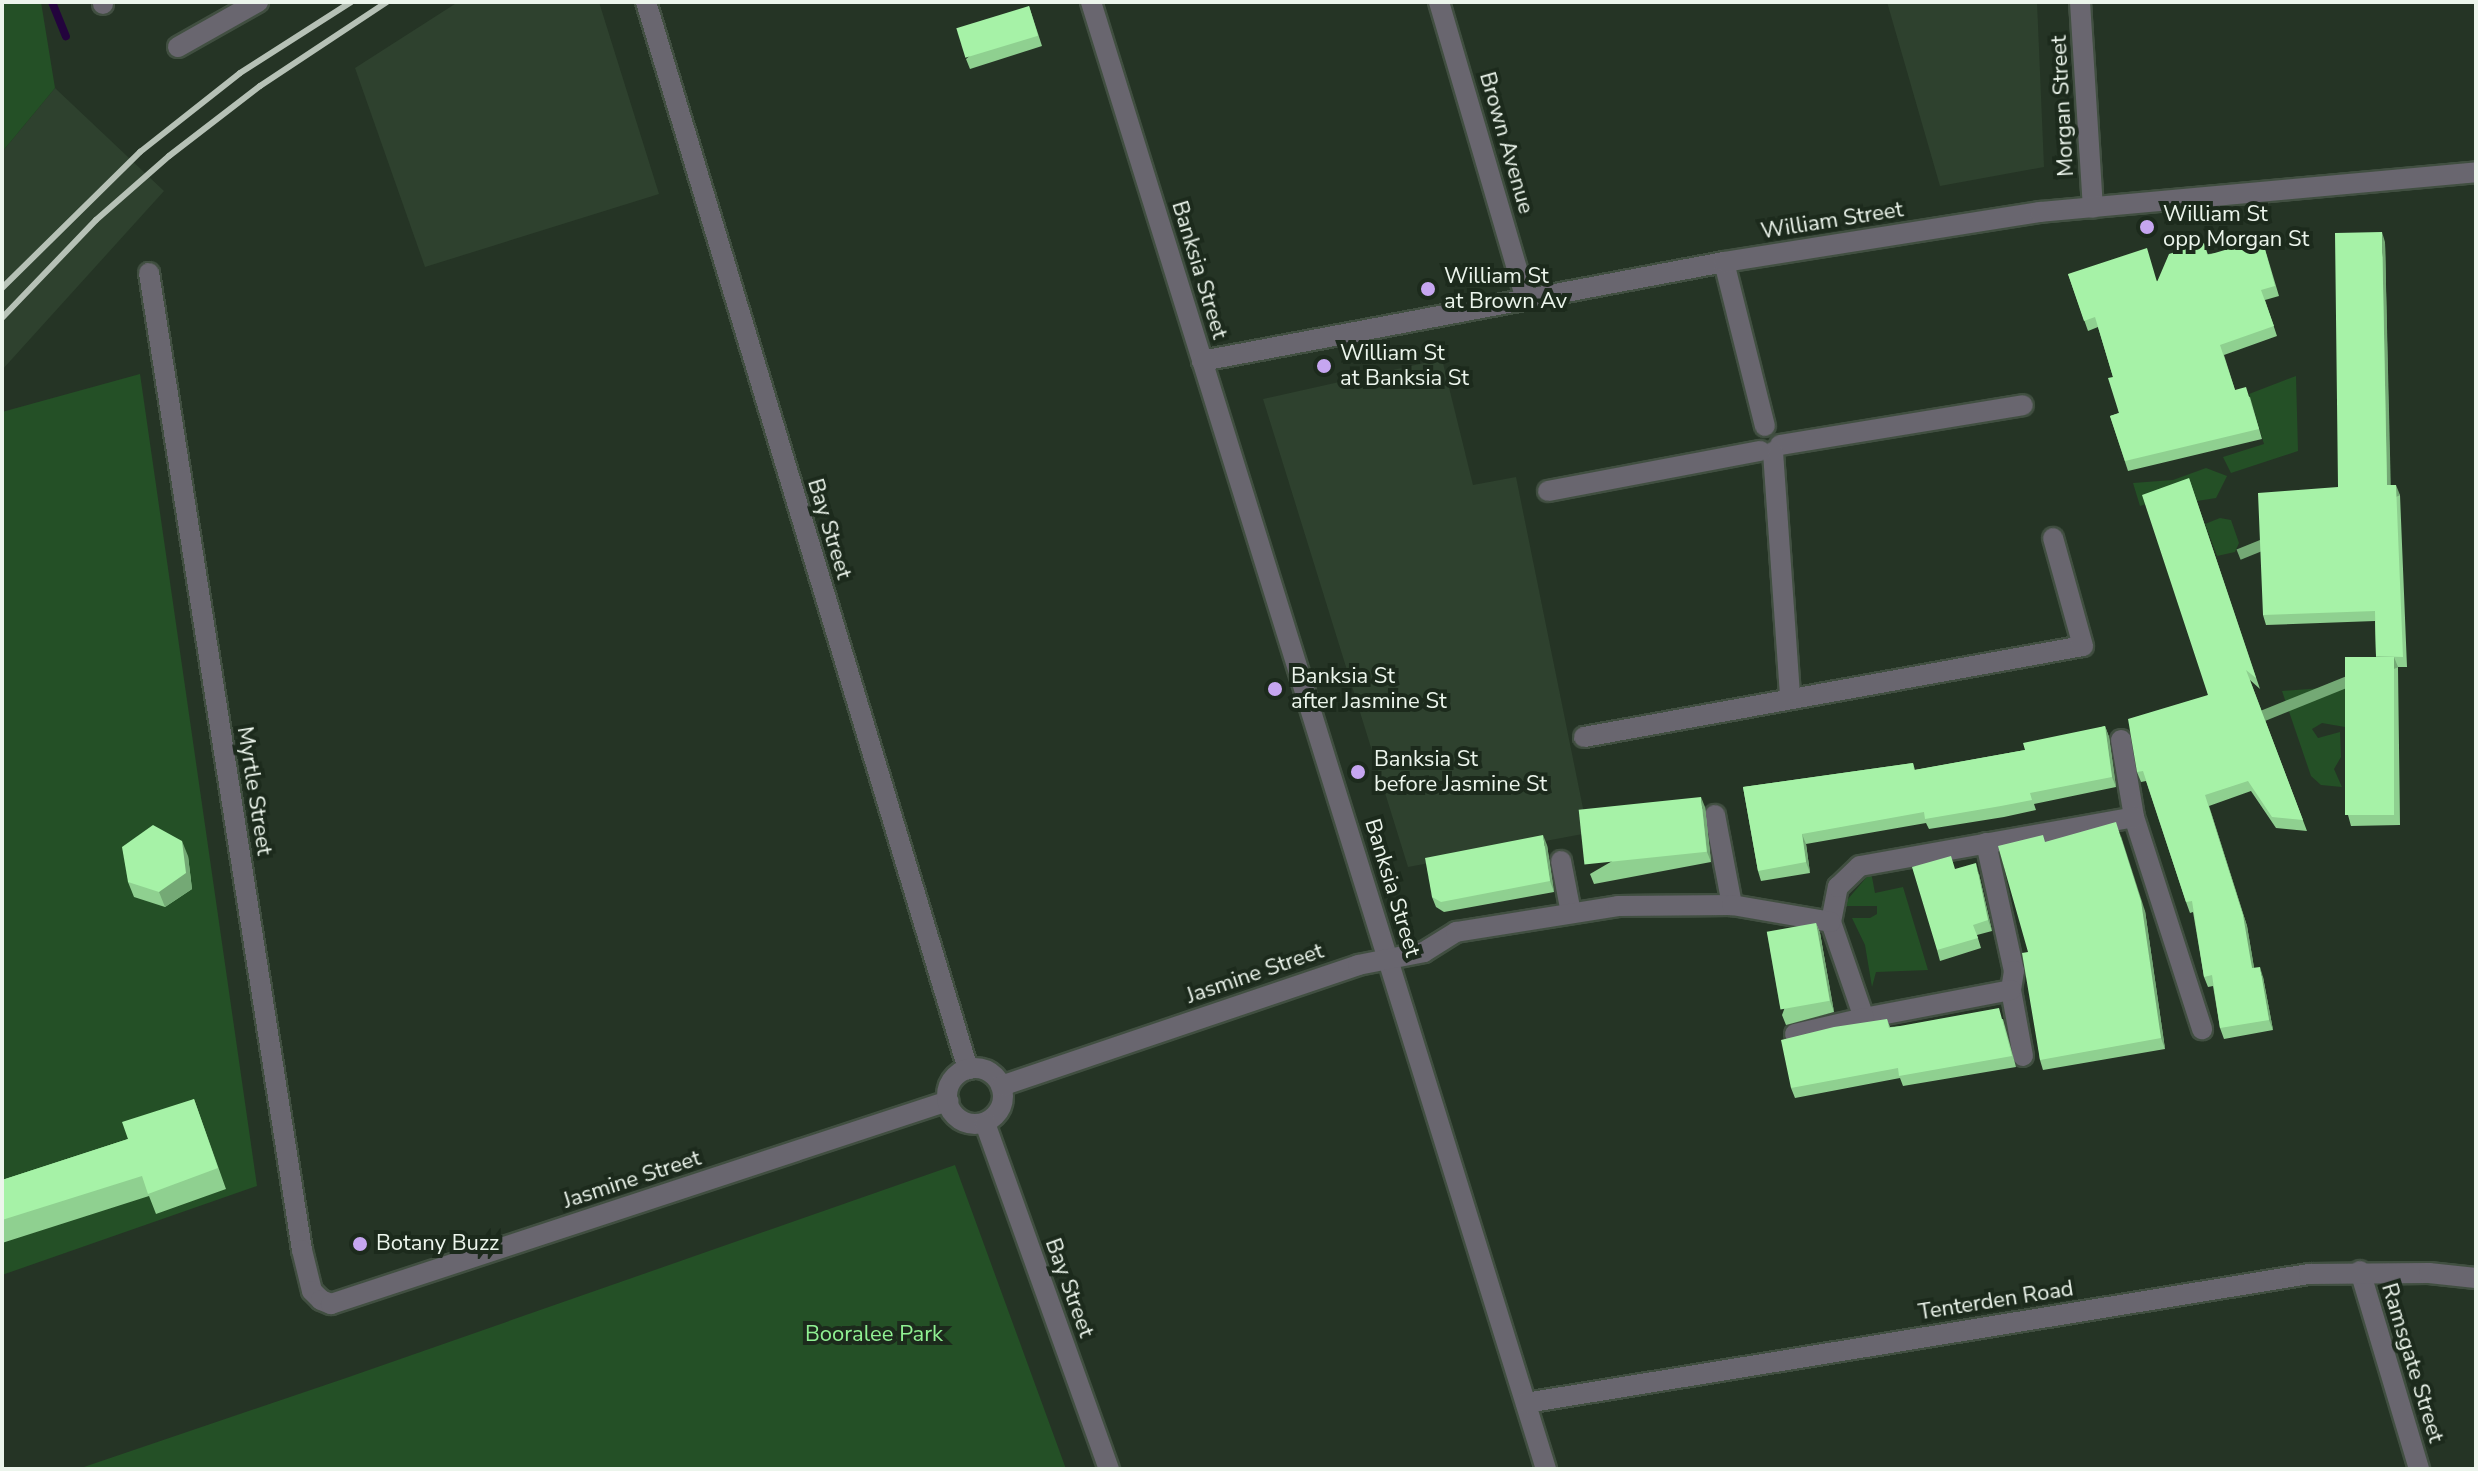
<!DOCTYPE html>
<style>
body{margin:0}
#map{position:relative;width:2478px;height:1471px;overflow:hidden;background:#253425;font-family:"Nunito Sans",sans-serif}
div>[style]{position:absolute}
.built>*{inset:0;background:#2e412e}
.green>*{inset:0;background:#245026}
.stream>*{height:8px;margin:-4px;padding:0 4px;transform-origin:4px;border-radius:4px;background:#23043d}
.roads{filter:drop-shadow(2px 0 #414f41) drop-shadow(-2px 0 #414f41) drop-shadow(0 2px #414f41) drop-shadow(0 -2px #414f41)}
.minor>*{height:20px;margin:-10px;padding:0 10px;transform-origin:10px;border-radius:10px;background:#69666f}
.minor>.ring{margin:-10px;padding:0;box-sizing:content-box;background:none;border:20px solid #69666f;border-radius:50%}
.rail>*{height:6px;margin:-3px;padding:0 3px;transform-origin:3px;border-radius:3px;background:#b6c1b6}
.wall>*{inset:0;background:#8fd090}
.shaded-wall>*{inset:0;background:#74a975;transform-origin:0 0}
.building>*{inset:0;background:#a6f2a7;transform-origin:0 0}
.dots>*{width:22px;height:22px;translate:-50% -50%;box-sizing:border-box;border:4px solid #1c2a1c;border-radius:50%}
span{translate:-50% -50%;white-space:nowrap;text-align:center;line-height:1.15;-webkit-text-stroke:8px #1c2a1c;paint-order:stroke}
.street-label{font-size:22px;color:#ecf5ec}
.poi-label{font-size:22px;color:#ecf5ec}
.left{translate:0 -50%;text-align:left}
.park-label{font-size:22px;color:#90f193}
.frame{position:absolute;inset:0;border:4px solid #ecf5ec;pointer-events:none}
</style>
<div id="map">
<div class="built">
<div style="clip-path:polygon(458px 2px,599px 2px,659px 194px,425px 267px,355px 68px)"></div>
<div style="clip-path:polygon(1887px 2px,2037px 2px,2044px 167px,1940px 186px)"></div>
<div style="clip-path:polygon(55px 88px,164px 191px,2px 370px,2px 152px)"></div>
<div style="clip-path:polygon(1442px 359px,1473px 485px,1516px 477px,1588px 833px,1408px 867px,1263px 399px)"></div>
</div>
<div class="green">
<div style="clip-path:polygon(2px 2px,41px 2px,55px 88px,2px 152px)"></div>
<div style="clip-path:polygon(140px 374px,257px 1186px,2px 1275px,2px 412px)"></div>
<div style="clip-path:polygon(2296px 376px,2298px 451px,2231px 473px,2223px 457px,2264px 444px,2249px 394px)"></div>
<div style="clip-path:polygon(2206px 468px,2227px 476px,2216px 498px,2197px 501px,2192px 489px,2140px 506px,2133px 483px,2173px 480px)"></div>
<div style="clip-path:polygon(2220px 518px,2231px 520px,2239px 543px,2235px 552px,2217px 556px,2205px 524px)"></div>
<div style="clip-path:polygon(2349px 686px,2351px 754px,2347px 754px,2345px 727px,2322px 723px,2312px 729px,2318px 738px,2340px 732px,2341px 757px,2334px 769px,2342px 787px,2321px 785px,2311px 776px,2282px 691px)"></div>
<div style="clip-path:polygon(1871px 872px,1875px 893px,1903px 887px,1928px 970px,1876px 972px,1872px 987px,1865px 945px,1852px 918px,1870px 918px,1877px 914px,1877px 906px,1842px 906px)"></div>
<div style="clip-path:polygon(955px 1165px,1066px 1469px,78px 1469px,346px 1378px)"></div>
</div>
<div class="stream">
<div style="left:52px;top:2px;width:37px;rotate:68deg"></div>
</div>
<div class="roads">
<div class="minor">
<div style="left:103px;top:2px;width:2px;rotate:90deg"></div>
<div style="left:646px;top:2px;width:1115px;rotate:73.21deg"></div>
<div style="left:1091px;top:2px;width:1536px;rotate:72.77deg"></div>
<div style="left:1439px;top:2px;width:309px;rotate:73.7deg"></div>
<div style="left:2080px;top:2px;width:206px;rotate:86.4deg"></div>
<div style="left:178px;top:47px;width:92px;rotate:-29.4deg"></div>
<div style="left:1724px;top:262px;width:169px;rotate:76deg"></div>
<div style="left:149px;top:273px;width:989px;rotate:81.1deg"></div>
<div style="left:302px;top:1250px;width:42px;rotate:76.3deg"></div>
<div style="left:312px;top:1291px;width:13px;rotate:45deg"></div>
<div style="left:321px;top:1300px;width:11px;rotate:22deg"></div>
<div style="left:331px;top:1304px;width:650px;rotate:-18.21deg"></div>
<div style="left:1202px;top:361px;width:531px;rotate:-10.74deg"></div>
<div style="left:1724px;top:262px;width:320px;rotate:-9deg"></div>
<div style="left:2040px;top:212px;width:438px;rotate:-5.2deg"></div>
<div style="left:1780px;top:445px;width:246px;rotate:-9.3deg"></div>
<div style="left:1773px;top:452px;width:247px;rotate:86deg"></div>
<div style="left:1548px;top:491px;width:216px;rotate:-10.7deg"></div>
<div style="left:1584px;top:737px;width:507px;rotate:-10.34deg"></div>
<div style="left:2083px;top:646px;width:112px;rotate:-105.5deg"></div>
<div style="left:2121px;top:740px;width:78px;rotate:80.4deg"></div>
<div style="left:2134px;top:817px;width:223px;rotate:72.2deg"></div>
<div style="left:1715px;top:815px;width:92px;rotate:79.3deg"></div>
<div style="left:1986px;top:843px;width:131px;rotate:77.7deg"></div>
<div style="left:2014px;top:971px;width:19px;rotate:99deg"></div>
<div style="left:2011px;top:990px;width:67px;rotate:79.7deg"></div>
<div style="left:1561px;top:861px;width:53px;rotate:79.1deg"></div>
<div style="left:2011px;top:990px;width:150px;rotate:169.2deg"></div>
<div style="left:1864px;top:1018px;width:102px;rotate:-109deg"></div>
<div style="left:1831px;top:922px;width:36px;rotate:-79deg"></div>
<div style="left:1838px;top:887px;width:30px;rotate:-44deg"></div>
<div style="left:1860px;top:866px;width:278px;rotate:-10.1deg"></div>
<div style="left:1795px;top:1034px;width:71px;rotate:-13.1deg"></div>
<div class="ring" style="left:947px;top:1068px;width:36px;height:36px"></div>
<div style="left:1001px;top:1086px;width:377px;rotate:-18.7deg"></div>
<div style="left:1358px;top:965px;width:67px;rotate:-11.1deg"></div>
<div style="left:1424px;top:952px;width:38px;rotate:-32deg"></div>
<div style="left:1456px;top:932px;width:164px;rotate:-9.1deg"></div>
<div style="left:1618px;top:906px;width:114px;rotate:-0.5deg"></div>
<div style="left:1732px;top:905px;width:100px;rotate:9.7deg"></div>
<div style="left:985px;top:1123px;width:368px;rotate:70.3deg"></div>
<div style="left:2360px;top:1271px;width:207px;rotate:73.4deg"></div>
<div style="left:1526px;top:1403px;width:794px;rotate:-9.36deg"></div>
<div style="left:2309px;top:1274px;width:120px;rotate:-0.5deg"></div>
<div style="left:2429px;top:1273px;width:47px;rotate:6.1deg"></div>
</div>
</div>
<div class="rail">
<div style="left:2px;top:288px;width:194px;rotate:-44.6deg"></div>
<div style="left:140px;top:152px;width:127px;rotate:-38.3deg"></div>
<div style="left:240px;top:73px;width:132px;rotate:-32.6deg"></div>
<div style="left:2px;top:318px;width:136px;rotate:-46.2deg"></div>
<div style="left:96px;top:220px;width:97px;rotate:-41.2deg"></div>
<div style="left:169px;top:156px;width:115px;rotate:-37.6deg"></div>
<div style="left:260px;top:86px;width:152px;rotate:-33.5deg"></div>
</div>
<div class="wall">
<div style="clip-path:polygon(1029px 6px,1042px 46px,970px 69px,966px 59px)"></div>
<div style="clip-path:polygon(2385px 242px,2390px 485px,2400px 495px,2407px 667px,2398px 667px,2400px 825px,2351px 826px,2348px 815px,2376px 657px,2375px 621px,2266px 625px,2263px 615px,2338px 487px)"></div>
<div style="clip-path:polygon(2265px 249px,2279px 296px,2265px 300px,2277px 336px,2224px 355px,2235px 390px,2250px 397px,2262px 439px,2128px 471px,2110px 416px,2119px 413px,2113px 377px,2098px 327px,2088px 331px,2068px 274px,2158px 281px,2208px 254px)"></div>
<div style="clip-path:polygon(2189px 478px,2260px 689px,2250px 680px,2307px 831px,2276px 828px,2251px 791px,2209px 806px,2247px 926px,2254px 968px,2263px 977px,2273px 1030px,2224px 1039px,2220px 1028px,2213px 986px,2208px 987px,2204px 977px,2193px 912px,2190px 913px,2186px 902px,2146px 781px,2141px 782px,2137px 772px,2208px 695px)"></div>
<div style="clip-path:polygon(2105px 726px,2109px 737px,2116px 787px,2034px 804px,2036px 810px,2004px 817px,1929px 829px,1926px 823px,1806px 844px,1810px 873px,1761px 881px,1758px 871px,1743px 787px,1913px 763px,1915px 770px,2025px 750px)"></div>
<div style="clip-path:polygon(1705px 807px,1711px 862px,1594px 884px,1590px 874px)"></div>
<div style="clip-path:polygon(2045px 842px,2145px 911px,2165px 1049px,2043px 1070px,2040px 1060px,2028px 952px)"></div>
<div style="clip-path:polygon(1547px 845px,1554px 892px,1444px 912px,1436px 907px,1432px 897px)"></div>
<div style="clip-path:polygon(188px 856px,192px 889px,165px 907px,134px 897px,128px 882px)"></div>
<div style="clip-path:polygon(1956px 869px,1979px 874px,1992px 931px,1977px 935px,1981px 948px,1940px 961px,1937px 950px)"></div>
<div style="clip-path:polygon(1816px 923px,1820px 933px,1834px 1012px,1786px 1025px,1782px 1015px)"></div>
<div style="clip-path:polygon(1887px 1019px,1890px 1027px,2003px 1019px,2016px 1067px,1903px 1086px,1900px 1078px,1795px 1098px,1791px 1088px)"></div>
<div style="clip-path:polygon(194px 1099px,226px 1189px,156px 1214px,149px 1196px,2px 1243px,2px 1180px,128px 1139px)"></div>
</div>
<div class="shaded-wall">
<div style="clip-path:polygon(2382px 232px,2385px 242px,2391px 496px,2387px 485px)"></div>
<div style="left:2396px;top:485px;width:11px;height:172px;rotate:68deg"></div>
<div style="left:2394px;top:657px;width:11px;height:157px;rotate:68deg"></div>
<div style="clip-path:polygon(2105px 726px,2109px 737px,2116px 787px,2112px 777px)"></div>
<div style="clip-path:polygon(1701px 797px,1705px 807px,1711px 862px,1707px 852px)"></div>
<div style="clip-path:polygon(2209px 806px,2247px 926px,2256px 979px,2252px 968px)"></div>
<div style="clip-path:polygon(2120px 833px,2145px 911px,2165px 1049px,2161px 1038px)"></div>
<div style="clip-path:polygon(1802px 834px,1806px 844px,1810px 873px,1806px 862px)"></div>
<div style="clip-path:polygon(1543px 835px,1547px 845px,1554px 892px,1550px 881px)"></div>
<div style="clip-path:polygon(182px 841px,188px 856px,192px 889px,165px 907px,159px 892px)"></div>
<div style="clip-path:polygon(1976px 863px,1979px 874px,1992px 931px,1988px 920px)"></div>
<div style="clip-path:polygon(1816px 923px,1820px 933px,1834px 1012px,1830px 1001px)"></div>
<div style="clip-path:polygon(2260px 967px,2263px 977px,2273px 1030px,2269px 1020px)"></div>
</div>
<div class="building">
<div style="left:1029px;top:6px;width:31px;height:76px;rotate:73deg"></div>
<div style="clip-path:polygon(2382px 232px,2387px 485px,2396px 485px,2403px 657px,2376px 656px,2375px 611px,2263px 615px,2258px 493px,2338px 487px,2335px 233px)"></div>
<div style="clip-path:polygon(2262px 239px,2275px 286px,2261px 290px,2274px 326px,2220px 345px,2235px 390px,2246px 387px,2259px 429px,2125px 461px,2110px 416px,2119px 413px,2108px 378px,2113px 377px,2095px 317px,2084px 321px,2068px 274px,2147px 248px,2157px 282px,2169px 254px,2204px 243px,2208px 255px)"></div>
<div style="clip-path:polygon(2189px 478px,2256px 678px,2246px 670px,2303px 820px,2272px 817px,2248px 781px,2205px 795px,2243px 915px,2252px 968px,2260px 967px,2269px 1020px,2220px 1028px,2212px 975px,2204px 977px,2192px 901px,2186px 902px,2143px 771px,2137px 772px,2128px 719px,2208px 695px,2142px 495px)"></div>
<div style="left:2345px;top:657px;width:49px;height:158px"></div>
<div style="clip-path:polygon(2105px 726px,2112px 777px,2030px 793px,2032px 800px,2001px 806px,1925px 819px,1924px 812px,1802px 834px,1806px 862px,1758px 871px,1743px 787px,1913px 763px,1914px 770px,2025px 750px,2023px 743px)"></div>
<div style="left:1701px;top:797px;width:55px;height:123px;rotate:84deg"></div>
<div style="clip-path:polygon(2116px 822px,2141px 901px,2161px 1038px,2040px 1060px,2022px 953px,2028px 952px,1998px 846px,2043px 835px,2045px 842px)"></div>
<div style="clip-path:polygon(153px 825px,182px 841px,186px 873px,159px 892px,128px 882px,122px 847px)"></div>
<div style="clip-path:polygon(1543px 835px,1550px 881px,1441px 902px,1432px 897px,1425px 858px)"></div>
<div style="clip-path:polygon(1951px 856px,1955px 869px,1976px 863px,1988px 920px,1973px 925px,1978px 938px,1937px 950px,1912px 867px)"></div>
<div style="left:1816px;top:923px;width:79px;height:50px;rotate:80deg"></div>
<div style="clip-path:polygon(1999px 1008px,2012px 1056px,1899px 1076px,1898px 1068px,1791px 1088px,1781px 1040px,1834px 1027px,1887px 1019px,1889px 1028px)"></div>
<div style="clip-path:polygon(194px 1099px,218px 1168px,148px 1194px,142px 1176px,2px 1220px,2px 1180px,128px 1139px,122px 1122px)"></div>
</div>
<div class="dots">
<div style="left:2147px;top:227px;background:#c6a6f0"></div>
<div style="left:1428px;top:289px;background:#c6a6f0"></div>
<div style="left:1324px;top:366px;background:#c6a6f0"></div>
<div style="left:1275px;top:689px;background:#c6a6f0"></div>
<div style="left:1358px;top:772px;background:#c6a6f0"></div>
<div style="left:360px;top:1244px;background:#c6a6f0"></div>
</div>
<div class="street-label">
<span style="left:2063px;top:106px;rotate:-93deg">Morgan Street</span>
<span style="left:1506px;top:143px;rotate:74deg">Brown Avenue</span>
<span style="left:1832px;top:221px;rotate:-9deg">William Street</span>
<span style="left:1199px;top:270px;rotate:73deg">Banksia Street</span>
<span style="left:829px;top:529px;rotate:73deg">Bay Street</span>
<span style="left:254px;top:791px;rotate:81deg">Myrtle Street</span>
<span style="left:1392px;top:888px;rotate:73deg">Banksia Street</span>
<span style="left:1255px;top:974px;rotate:-19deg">Jasmine Street</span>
<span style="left:632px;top:1180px;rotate:-18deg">Jasmine Street</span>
<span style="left:1069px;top:1288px;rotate:70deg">Bay Street</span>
<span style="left:1996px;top:1301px;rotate:-9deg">Tenterden Road</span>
<span style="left:2412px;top:1363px;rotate:73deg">Ramsgate Street</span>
</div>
<div class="poi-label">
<span class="left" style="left:2163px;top:227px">William St<br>opp Morgan St</span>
<span class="left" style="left:1444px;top:289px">William St<br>at Brown Av</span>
<span class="left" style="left:1340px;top:366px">William St<br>at Banksia St</span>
<span class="left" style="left:1291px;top:689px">Banksia St<br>after Jasmine St</span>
<span class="left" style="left:1374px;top:772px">Banksia St<br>before Jasmine St</span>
<span class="left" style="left:376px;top:1244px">Botany Buzz</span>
</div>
<div class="park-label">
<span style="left:874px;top:1335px">Booralee Park</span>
</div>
<div class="frame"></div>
</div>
